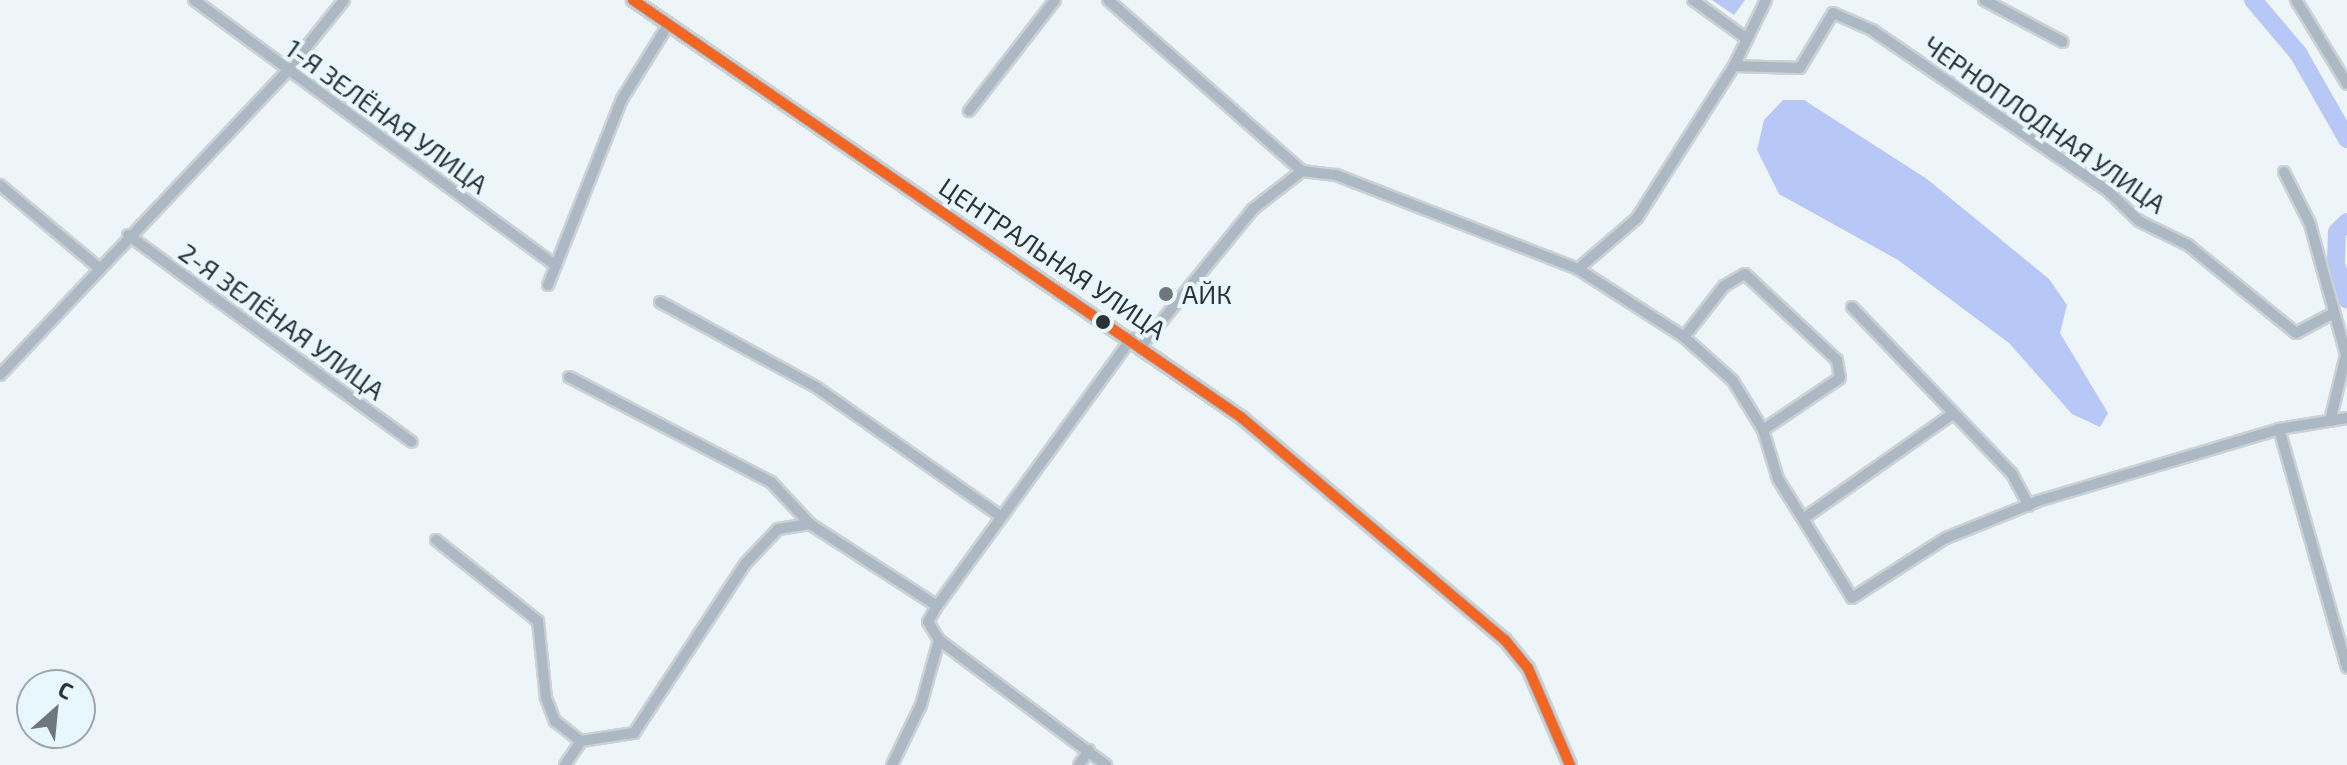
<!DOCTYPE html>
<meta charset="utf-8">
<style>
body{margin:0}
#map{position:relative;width:2347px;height:765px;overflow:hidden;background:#edf5f9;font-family:"Exo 2",sans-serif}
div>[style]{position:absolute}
.water>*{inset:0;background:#b7c7f6}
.river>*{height:18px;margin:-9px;padding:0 9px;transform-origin:9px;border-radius:9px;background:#b7c7f6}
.roads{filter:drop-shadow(2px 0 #cbd1d5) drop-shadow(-2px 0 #cbd1d5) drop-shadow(0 2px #cbd1d5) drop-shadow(0 -2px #cbd1d5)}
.minor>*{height:10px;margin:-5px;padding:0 5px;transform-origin:5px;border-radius:5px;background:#acb9c5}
.tertiary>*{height:12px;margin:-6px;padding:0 6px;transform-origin:6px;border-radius:6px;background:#acb9c5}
.bus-1>*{height:10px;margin:-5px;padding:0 5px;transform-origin:5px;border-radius:5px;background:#f26522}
.dots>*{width:22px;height:22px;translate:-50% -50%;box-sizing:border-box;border:4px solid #e8f6fe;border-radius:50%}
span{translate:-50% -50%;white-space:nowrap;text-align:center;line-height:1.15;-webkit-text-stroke:8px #e8f6fe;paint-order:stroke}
.street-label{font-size:26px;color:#2c3337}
.poi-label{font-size:26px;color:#2c3337}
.left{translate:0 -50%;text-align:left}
.north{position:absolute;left:16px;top:669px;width:80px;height:80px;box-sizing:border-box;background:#e8f6fe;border:2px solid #9da8ae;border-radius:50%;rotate:27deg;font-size:22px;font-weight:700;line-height:32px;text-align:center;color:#2c3337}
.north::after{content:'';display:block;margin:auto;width:28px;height:36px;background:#70777b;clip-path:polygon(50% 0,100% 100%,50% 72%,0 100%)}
</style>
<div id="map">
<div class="water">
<div style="clip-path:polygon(1712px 0,1745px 0,1734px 15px)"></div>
<div style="clip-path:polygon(1783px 100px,1804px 100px,1927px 179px,2049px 279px,2067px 305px,2060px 333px,2108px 413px,2100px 427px,2072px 414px,2009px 343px,1898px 260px,1779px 194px,1757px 150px,1764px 120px)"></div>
</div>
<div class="river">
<div style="left:2253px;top:0;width:70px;rotate:49.7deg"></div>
<div style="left:2298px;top:53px;width:99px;rotate:60.3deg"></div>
<div style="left:2347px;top:222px;width:14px;rotate:135deg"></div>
<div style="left:2337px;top:232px;width:32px;rotate:92deg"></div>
<div style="left:2336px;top:264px;width:37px;rotate:73deg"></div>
</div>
<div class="roads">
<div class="minor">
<div style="left:194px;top:0;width:449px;rotate:36.3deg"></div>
<div style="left:1108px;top:0;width:259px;rotate:41.4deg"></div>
<div style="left:1302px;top:171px;width:34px;rotate:7deg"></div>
<div style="left:1336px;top:175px;width:260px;rotate:21.2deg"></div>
<div style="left:1578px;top:269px;width:126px;rotate:32.7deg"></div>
<div style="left:1684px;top:337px;width:66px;rotate:41.9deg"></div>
<div style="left:1733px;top:381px;width:57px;rotate:58.5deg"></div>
<div style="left:1763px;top:430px;width:51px;rotate:73deg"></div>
<div style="left:1778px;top:479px;width:140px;rotate:58.1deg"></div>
<div style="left:1852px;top:598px;width:112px;rotate:-32.6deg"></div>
<div style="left:1946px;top:538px;width:99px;rotate:-21.9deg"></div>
<div style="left:2038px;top:501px;width:252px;rotate:-16.6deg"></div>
<div style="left:2279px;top:429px;width:69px;rotate:-9.2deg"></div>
<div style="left:1693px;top:0;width:67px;rotate:35.8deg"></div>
<div style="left:1984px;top:0;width:89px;rotate:28deg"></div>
<div style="left:2296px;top:0;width:98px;rotate:58.7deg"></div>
<div style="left:1734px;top:66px;width:66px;rotate:1.7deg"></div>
<div style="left:1800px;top:68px;width:64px;rotate:-59deg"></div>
<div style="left:1833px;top:13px;width:43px;rotate:23.6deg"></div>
<div style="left:1872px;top:30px;width:286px;rotate:34.3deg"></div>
<div style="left:2108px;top:191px;width:43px;rotate:44.1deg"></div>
<div style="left:2139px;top:221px;width:55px;rotate:26.1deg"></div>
<div style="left:2188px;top:245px;width:139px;rotate:39.2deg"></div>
<div style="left:2296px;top:333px;width:40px;rotate:-28deg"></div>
<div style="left:969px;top:111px;width:140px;rotate:-52.2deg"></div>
<div style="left:2284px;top:172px;width:58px;rotate:63.4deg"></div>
<div style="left:2310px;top:224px;width:136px;rotate:74.6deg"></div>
<div style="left:2346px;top:355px;width:68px;rotate:103.6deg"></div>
<div style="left:0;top:185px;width:129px;rotate:40deg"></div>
<div style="left:128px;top:235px;width:351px;rotate:36.1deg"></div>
<div style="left:1578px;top:269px;width:78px;rotate:-40.8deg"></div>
<div style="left:1637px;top:218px;width:180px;rotate:-57.5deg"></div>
<div style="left:1734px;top:66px;width:73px;rotate:-64.1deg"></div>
<div style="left:548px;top:285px;width:200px;rotate:-68.3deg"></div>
<div style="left:622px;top:99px;width:87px;rotate:-58.1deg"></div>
<div style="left:660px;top:302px;width:178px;rotate:28.6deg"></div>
<div style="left:816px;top:387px;width:223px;rotate:35deg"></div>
<div style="left:1852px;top:307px;width:231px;rotate:46.2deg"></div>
<div style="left:2012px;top:474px;width:36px;rotate:62deg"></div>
<div style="left:1684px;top:337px;width:65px;rotate:-51.9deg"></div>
<div style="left:1724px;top:286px;width:24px;rotate:-30deg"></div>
<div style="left:1745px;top:274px;width:126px;rotate:43.1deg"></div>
<div style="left:1837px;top:360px;width:18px;rotate:81deg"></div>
<div style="left:1840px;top:378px;width:93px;rotate:146deg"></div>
<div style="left:1143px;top:344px;width:174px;rotate:-50.8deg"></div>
<div style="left:1253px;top:209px;width:62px;rotate:-37.8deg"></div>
<div style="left:0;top:375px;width:418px;rotate:-46.6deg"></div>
<div style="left:287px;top:71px;width:91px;rotate:-51.2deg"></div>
<div style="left:569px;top:377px;width:228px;rotate:27.5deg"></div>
<div style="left:771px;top:482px;width:57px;rotate:47.1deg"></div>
<div style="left:810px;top:524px;width:151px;rotate:32.8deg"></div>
<div style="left:2279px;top:429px;width:248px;rotate:74.1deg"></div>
<div style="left:1807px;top:516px;width:179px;rotate:-35deg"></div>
<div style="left:436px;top:540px;width:130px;rotate:38.5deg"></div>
<div style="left:538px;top:621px;width:77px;rotate:84.1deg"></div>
<div style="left:546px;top:698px;width:25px;rotate:69deg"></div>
<div style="left:555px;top:721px;width:33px;rotate:38deg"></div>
<div style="left:939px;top:640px;width:21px;rotate:-121deg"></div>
<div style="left:928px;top:622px;width:18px;rotate:-61deg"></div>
<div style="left:937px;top:606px;width:331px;rotate:-54deg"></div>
<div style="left:565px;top:765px;width:29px;rotate:-56deg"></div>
<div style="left:581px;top:741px;width:54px;rotate:-8.6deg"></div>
<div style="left:634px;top:733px;width:202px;rotate:-56.7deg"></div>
<div style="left:745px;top:564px;width:48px;rotate:-46.7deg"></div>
<div style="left:778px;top:529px;width:32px;rotate:-9deg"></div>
<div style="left:892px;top:765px;width:67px;rotate:-64.2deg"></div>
<div style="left:921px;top:705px;width:67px;rotate:-74.5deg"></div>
<div style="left:939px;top:640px;width:209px;rotate:36.8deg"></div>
<div style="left:1079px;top:765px;width:18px;rotate:-56deg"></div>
</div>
<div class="tertiary">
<div style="left:633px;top:0;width:739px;rotate:34.46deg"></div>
<div style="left:1242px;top:418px;width:344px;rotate:40.2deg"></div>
<div style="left:1505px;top:640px;width:36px;rotate:51deg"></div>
<div style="left:1528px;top:668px;width:106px;rotate:66.6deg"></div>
</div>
</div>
<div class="bus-1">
<div style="left:633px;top:0;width:739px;rotate:34.46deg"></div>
<div style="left:1242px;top:418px;width:344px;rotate:40.2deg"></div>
<div style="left:1505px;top:640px;width:36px;rotate:51deg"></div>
<div style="left:1528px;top:668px;width:106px;rotate:66.6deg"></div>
</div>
<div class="dots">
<div style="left:1166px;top:294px;background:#70777b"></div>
<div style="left:1103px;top:322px;background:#2c3337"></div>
</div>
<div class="street-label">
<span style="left:387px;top:116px;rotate:36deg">1-Я ЗЕЛЁНАЯ УЛИЦА</span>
<span style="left:2045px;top:124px;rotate:35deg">ЧЕРНОПЛОДНАЯ УЛИЦА</span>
<span style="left:1053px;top:258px;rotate:34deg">ЦЕНТРАЛЬНАЯ УЛИЦА</span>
<span style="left:282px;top:321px;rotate:36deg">2-Я ЗЕЛЁНАЯ УЛИЦА</span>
</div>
<div class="poi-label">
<span class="left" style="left:1182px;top:294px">АЙК</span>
</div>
<div class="north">С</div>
</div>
